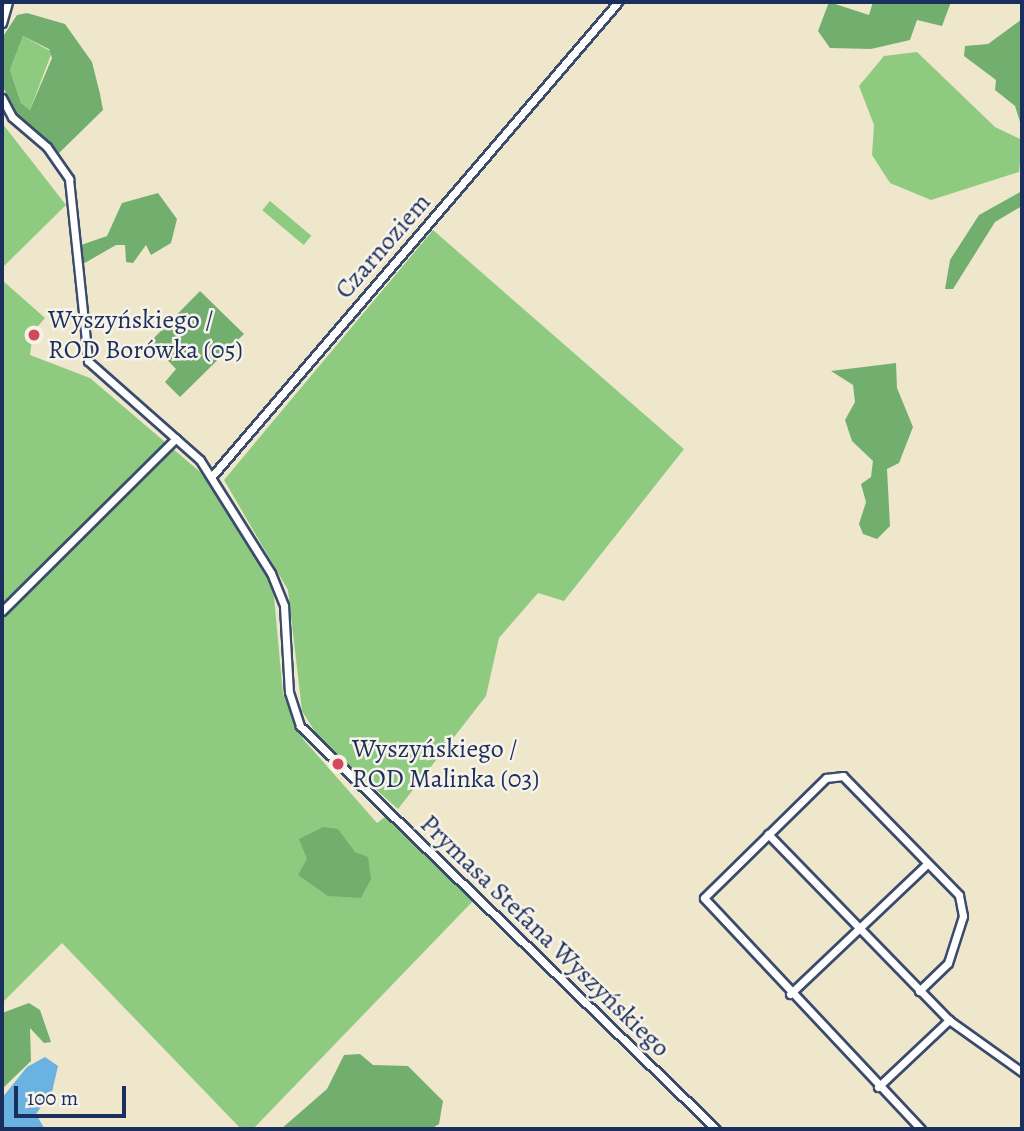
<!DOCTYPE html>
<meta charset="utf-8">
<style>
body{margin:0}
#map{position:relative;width:1024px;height:1131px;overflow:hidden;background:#eee7cc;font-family:Alegreya,serif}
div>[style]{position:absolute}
.green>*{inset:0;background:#8ecb80;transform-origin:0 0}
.forest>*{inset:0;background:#72af6e}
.water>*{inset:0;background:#6ab2e2}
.roads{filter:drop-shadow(2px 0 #3b4b6e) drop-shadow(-2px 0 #3b4b6e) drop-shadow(0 2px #3b4b6e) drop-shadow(0 -2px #3b4b6e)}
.street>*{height:7px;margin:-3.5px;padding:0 3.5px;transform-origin:3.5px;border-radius:3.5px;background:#fff}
.dots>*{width:19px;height:19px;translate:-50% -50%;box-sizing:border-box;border:4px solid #f7f3e8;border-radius:50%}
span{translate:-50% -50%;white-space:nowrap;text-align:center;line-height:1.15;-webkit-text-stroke:5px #f7f3e8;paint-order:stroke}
.street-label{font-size:26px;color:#1b2f5e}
.poi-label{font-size:26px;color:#1b2f5e}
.left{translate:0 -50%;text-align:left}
.frame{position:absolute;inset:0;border:4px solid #1b2f5e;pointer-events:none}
.scale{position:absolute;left:14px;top:1086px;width:112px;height:32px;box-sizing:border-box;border:4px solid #1b2f5e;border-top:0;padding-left:9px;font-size:21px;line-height:24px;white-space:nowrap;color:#1b2f5e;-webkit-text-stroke:5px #f7f3e8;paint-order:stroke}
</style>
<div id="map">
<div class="green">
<div style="clip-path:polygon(23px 36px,52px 52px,30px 110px,21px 103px,10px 70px)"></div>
<div style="clip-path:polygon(917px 52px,995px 127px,1022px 140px,1019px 172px,931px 200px,890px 183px,872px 155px,874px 125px,859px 86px,884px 56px)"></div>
<div style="clip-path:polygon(2px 123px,66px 205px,2px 268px)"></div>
<div style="left:270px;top:201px;width:54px;height:12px;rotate:40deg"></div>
<div style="clip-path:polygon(433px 230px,684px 449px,564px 601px,538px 593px,499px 638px,486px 696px,398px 809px,321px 741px,302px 711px,288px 590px,224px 480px)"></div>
<div style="clip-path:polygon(2px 280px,45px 318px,33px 332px,30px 355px,90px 378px,206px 477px,273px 586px,283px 694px,303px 739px,377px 823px,385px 817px,473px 901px,253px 1129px,241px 1129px,62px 943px,2px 1003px)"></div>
</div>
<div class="forest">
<div style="clip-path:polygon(829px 2px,869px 15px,873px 2px,951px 2px,942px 26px,917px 20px,910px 40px,871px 49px,830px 48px,818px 31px)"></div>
<div style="clip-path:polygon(evenodd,27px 13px,65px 24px,92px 62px,100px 94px,103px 110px,59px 153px,20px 122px,3px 87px,2px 38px,17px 15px,27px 13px,23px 36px,49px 49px,52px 58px,30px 110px,21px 103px,10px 70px,23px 36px)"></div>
<div style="clip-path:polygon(1022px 19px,1022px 128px,1015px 106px,995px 90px,996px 80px,964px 56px,965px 46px,988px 44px)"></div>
<div style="clip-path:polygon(1022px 191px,1022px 206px,995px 222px,953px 289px,945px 289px,950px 260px,979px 215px)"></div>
<div style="clip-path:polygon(158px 193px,177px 219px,171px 243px,151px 255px,146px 245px,133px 263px,126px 262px,125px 245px,116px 245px,83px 264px,81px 245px,107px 236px,122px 203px)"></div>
<div style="clip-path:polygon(200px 291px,244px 334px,180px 397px,165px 382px,176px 369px,150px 342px)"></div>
<div style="clip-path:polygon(896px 363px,897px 388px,913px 427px,899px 463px,887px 469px,890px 526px,877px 539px,863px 534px,859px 524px,866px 502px,861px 484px,871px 477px,873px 461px,852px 441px,845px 420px,855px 402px,853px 385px,831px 371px)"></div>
<div style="clip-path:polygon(323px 827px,338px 829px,355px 852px,368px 857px,371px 879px,361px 898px,328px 896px,298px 875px,307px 859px,299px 839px)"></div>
<div style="clip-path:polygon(29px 1003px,40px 1010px,51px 1042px,44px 1043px,30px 1028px,31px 1061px,2px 1089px,2px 1013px)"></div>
<div style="clip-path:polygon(360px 1054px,373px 1065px,408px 1066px,443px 1101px,439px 1124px,431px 1129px,281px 1129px,327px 1089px,344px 1055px)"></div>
</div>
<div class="water">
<div style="clip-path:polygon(45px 1057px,58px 1066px,52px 1092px,36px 1114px,44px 1128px,2px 1129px,2px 1098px,27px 1067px)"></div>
</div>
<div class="roads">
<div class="street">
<div style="left:2px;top:23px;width:22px;rotate:-74deg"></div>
<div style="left:2px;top:98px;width:21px;rotate:62deg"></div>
<div style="left:12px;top:117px;width:46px;rotate:40.6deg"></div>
<div style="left:47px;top:147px;width:39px;rotate:55deg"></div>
<div style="left:69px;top:179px;width:183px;rotate:84deg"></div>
<div style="left:88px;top:361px;width:149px;rotate:41.5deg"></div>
<div style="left:200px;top:460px;width:133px;rotate:57.9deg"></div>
<div style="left:271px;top:573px;width:35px;rotate:68deg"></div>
<div style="left:284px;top:606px;width:86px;rotate:86.7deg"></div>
<div style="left:289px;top:692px;width:36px;rotate:72deg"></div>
<div style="left:300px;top:726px;width:579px;rotate:44.09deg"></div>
<div style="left:213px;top:475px;width:623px;rotate:-49.43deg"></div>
<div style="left:2px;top:611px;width:245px;rotate:-44.8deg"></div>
<div style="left:768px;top:834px;width:260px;rotate:45.8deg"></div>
<div style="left:949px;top:1020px;width:90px;rotate:35.5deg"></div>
<div style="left:919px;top:991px;width:40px;rotate:-44deg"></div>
<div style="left:948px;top:963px;width:49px;rotate:-72.3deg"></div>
<div style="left:963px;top:916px;width:21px;rotate:-101deg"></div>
<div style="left:959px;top:895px;width:166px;rotate:-134.3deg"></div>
<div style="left:843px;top:776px;width:17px;rotate:173deg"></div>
<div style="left:826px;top:778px;width:171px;rotate:135.5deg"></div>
<div style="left:704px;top:898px;width:317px;rotate:46.8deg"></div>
<div style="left:790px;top:994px;width:189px;rotate:-43.5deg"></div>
<div style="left:878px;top:1087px;width:98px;rotate:-43.3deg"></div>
</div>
</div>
<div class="dots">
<div style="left:34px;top:335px;background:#d1495b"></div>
<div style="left:338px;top:764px;background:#d1495b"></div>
</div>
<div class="street-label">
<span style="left:383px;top:246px;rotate:-49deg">Czarnoziem</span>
<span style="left:545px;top:936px;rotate:44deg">Prymasa Stefana Wyszyńskiego</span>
</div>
<div class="poi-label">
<span class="left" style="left:48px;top:335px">Wyszyńskiego /<br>ROD Borówka (05)</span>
<span class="left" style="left:352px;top:764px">Wyszyńskiego /<br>ROD Malinka (03)</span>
</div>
<div class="frame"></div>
<div class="scale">100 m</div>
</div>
